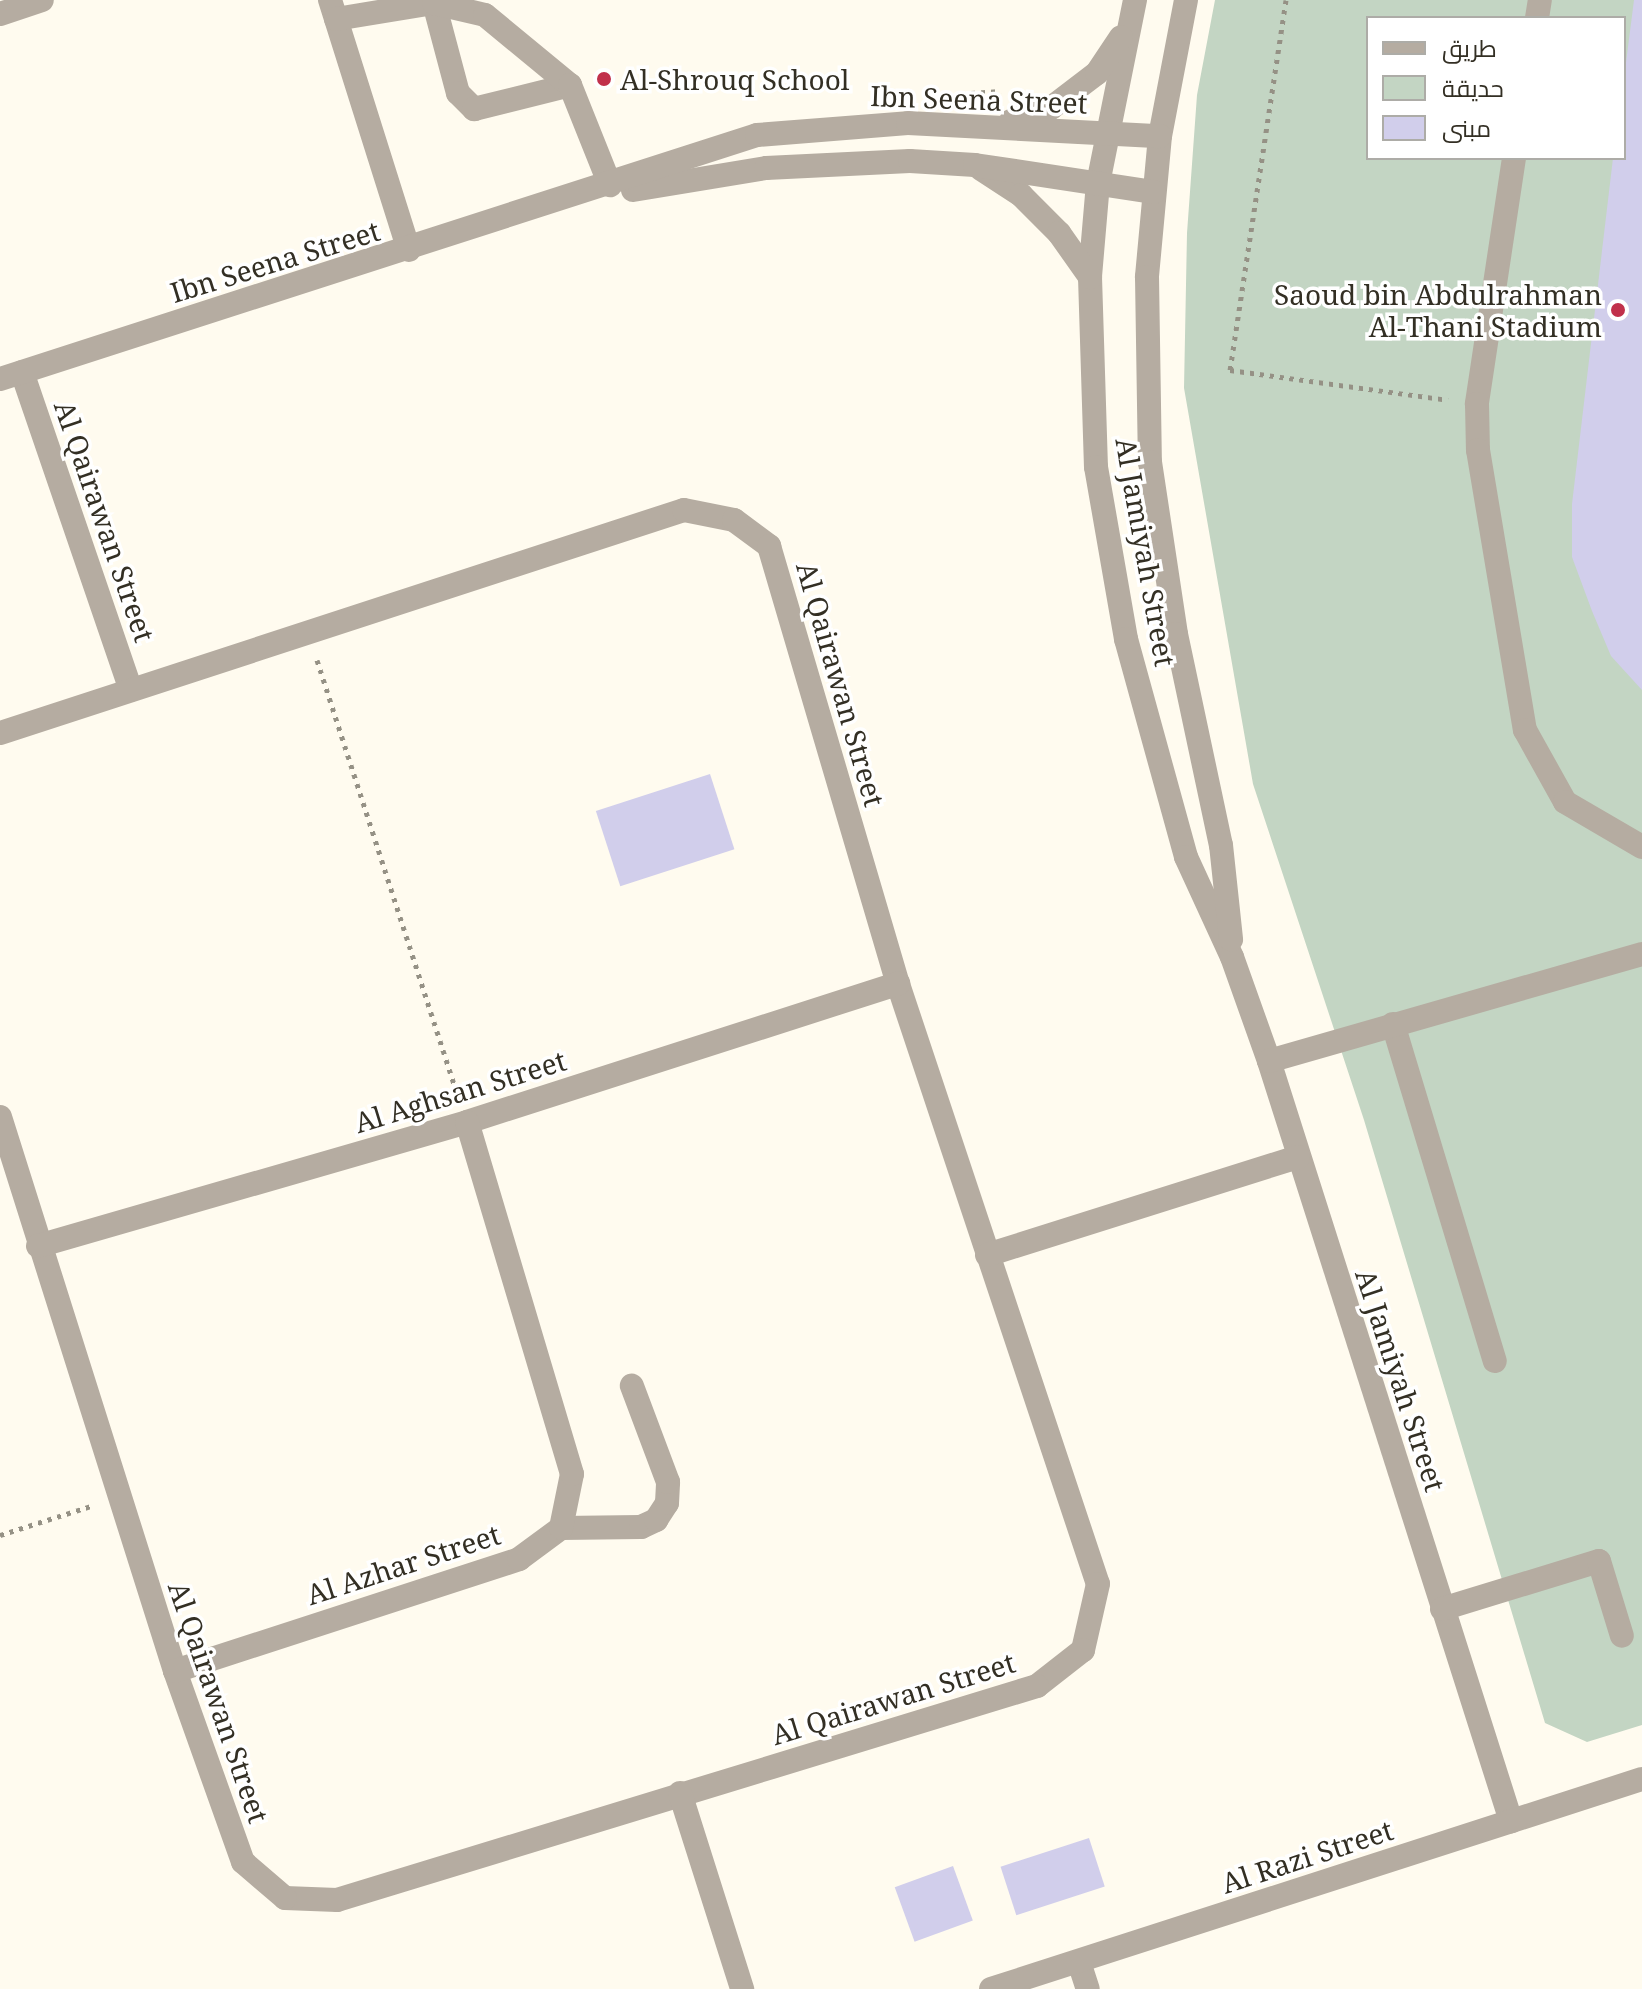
<!DOCTYPE html>
<meta charset="utf-8">
<style>
body{margin:0}
#map{position:relative;width:1642px;height:1989px;overflow:hidden;background:#fffbef;font-family:"Noto Serif",Cairo,serif}
div>[style]{position:absolute}
.green>*{inset:0;background:#c3d5c3}
.building>*{inset:0;background:#d1ceeb;transform-origin:0 0}
.path>*{height:5px;margin-top:-2.5px;transform-origin:0;background:repeating-linear-gradient(90deg,#959185 0 4px,transparent 0 10px)}
.minor>*{height:24px;margin:-12px;padding:0 12px;transform-origin:12px;border-radius:12px;background:#b5aca1}
.dots>*{width:22px;height:22px;translate:-50% -50%;box-sizing:border-box;border:4px solid #fff;border-radius:50%}
span{translate:-50% -50%;white-space:nowrap;text-align:center;line-height:1.15;-webkit-text-stroke:7px #fff;paint-order:stroke}
.poi-label{font-size:28px;color:#332f24}
.left{translate:0 -50%;text-align:left}
.right{translate:-100% -50%;text-align:right}
.street-label{font-size:28px;color:#332f24}
.legend{position:absolute;left:1366px;top:16px;width:260px;height:144px;box-sizing:border-box;background:#fff;border:2px solid #adaca7;margin:0;padding:10px 14px;list-style:none;font-size:24px;color:#332f24}
.legend li{display:flex;align-items:center;gap:16px;height:40px}
.legend b{width:40px;border:2px solid #adaca7}
</style>
<div id="map">
<div class="green">
<div style="clip-path:polygon(evenodd,1215px 0,1642px 0,1642px 1725px,1587px 1742px,1545px 1723px,1364px 1120px,1253px 784px,1184px 388px,1187px 233px,1197px 95px,1215px 0,1368px 18px,1624px 18px,1624px 158px,1368px 158px,1368px 18px)"></div>
</div>
<div class="building">
<div style="clip-path:polygon(1634px 0,1642px 0,1642px 690px,1611px 656px,1592px 611px,1572px 557px,1572px 504px,1613px 158px,1624px 158px,1624px 78px)"></div>
<div style="left:710px;top:774px;width:79px;height:120px;rotate:72deg"></div>
<div style="left:1089px;top:1838px;width:51px;height:93px;rotate:72deg"></div>
<div style="left:953px;top:1866px;width:58px;height:62px;rotate:70deg"></div>
</div>
<div class="path">
<div style="left:1286px;top:0;width:374px;rotate:98.6deg"></div>
<div style="left:1230px;top:370px;width:220px;rotate:7.8deg"></div>
<div style="left:971px;top:93px;width:30px;rotate:-4deg"></div>
<div style="left:317px;top:660px;width:458px;rotate:72.1deg"></div>
<div style="left:0;top:1535px;width:96px;rotate:-17.7deg"></div>
</div>
<div class="minor">
<div style="left:330px;top:0;width:262px;rotate:72.5deg"></div>
<div style="left:1135px;top:0;width:187px;rotate:101.4deg"></div>
<div style="left:1098px;top:183px;width:94px;rotate:94.9deg"></div>
<div style="left:1090px;top:277px;width:190px;rotate:88.2deg"></div>
<div style="left:1096px;top:467px;width:175px;rotate:80.1deg"></div>
<div style="left:1126px;top:639px;width:226px;rotate:74.6deg"></div>
<div style="left:1186px;top:857px;width:110px;rotate:65.3deg"></div>
<div style="left:1232px;top:957px;width:110px;rotate:70.4deg"></div>
<div style="left:1269px;top:1061px;width:798px;rotate:72.34deg"></div>
<div style="left:1186px;top:0;width:138px;rotate:100.8deg"></div>
<div style="left:1160px;top:136px;width:142px;rotate:95.3deg"></div>
<div style="left:1147px;top:277px;width:185px;rotate:89.1deg"></div>
<div style="left:1150px;top:462px;width:174px;rotate:81.4deg"></div>
<div style="left:1176px;top:634px;width:216px;rotate:78deg"></div>
<div style="left:1221px;top:845px;width:95px;rotate:83.9deg"></div>
<div style="left:434px;top:3px;width:93px;rotate:75.1deg"></div>
<div style="left:458px;top:93px;width:23px;rotate:45deg"></div>
<div style="left:474px;top:109px;width:99px;rotate:-14deg"></div>
<div style="left:0;top:14px;width:44px;rotate:-18.4deg"></div>
<div style="left:1537px;top:18px;width:18px;rotate:-81deg"></div>
<div style="left:336px;top:19px;width:99px;rotate:-9.3deg"></div>
<div style="left:434px;top:3px;width:52px;rotate:13.2deg"></div>
<div style="left:485px;top:15px;width:110px;rotate:39.5deg"></div>
<div style="left:570px;top:85px;width:108px;rotate:68.2deg"></div>
<div style="left:1011px;top:121px;width:42px;rotate:-18deg"></div>
<div style="left:1051px;top:108px;width:58px;rotate:-37.3deg"></div>
<div style="left:1097px;top:73px;width:43px;rotate:-56.3deg"></div>
<div style="left:1514px;top:158px;width:249px;rotate:98.6deg"></div>
<div style="left:1477px;top:404px;width:46px;rotate:88.8deg"></div>
<div style="left:1478px;top:450px;width:284px;rotate:80.5deg"></div>
<div style="left:1525px;top:730px;width:82px;rotate:60.9deg"></div>
<div style="left:1565px;top:802px;width:89px;rotate:30.3deg"></div>
<div style="left:981px;top:169px;width:48px;rotate:33deg"></div>
<div style="left:1021px;top:195px;width:54px;rotate:45deg"></div>
<div style="left:1059px;top:233px;width:54px;rotate:54.8deg"></div>
<div style="left:633px;top:190px;width:135px;rotate:-9.4deg"></div>
<div style="left:766px;top:168px;width:144px;rotate:-2.8deg"></div>
<div style="left:910px;top:161px;width:65px;rotate:3.5deg"></div>
<div style="left:975px;top:165px;width:181px;rotate:8.6deg"></div>
<div style="left:22px;top:372px;width:336px;rotate:71.1deg"></div>
<div style="left:0;top:379px;width:795px;rotate:-17.87deg"></div>
<div style="left:757px;top:135px;width:151px;rotate:-4.5deg"></div>
<div style="left:908px;top:123px;width:252px;rotate:3deg"></div>
<div style="left:0;top:733px;width:719px;rotate:-18.06deg"></div>
<div style="left:684px;top:510px;width:51px;rotate:11.3deg"></div>
<div style="left:734px;top:520px;width:44px;rotate:36.6deg"></div>
<div style="left:769px;top:546px;width:457px;rotate:73.6deg"></div>
<div style="left:898px;top:984px;width:632px;rotate:71.57deg"></div>
<div style="left:1098px;top:1584px;width:68px;rotate:102.8deg"></div>
<div style="left:1083px;top:1650px;width:58px;rotate:142deg"></div>
<div style="left:1037px;top:1686px;width:732px;rotate:163deg"></div>
<div style="left:337px;top:1900px;width:52px;rotate:-177.8deg"></div>
<div style="left:285px;top:1898px;width:55px;rotate:-139.4deg"></div>
<div style="left:243px;top:1862px;width:203px;rotate:-109.6deg"></div>
<div style="left:175px;top:1671px;width:581px;rotate:-107.53deg"></div>
<div style="left:1393px;top:1024px;width:352px;rotate:73.2deg"></div>
<div style="left:1269px;top:1061px;width:388px;rotate:-16deg"></div>
<div style="left:38px;top:1246px;width:447px;rotate:-16.1deg"></div>
<div style="left:467px;top:1122px;width:453px;rotate:-17.8deg"></div>
<div style="left:987px;top:1255px;width:326px;rotate:-17.5deg"></div>
<div style="left:561px;top:1528px;width:80px;rotate:-0.7deg"></div>
<div style="left:641px;top:1527px;width:17px;rotate:-25deg"></div>
<div style="left:656px;top:1520px;width:20px;rotate:-57deg"></div>
<div style="left:667px;top:1503px;width:21px;rotate:-87deg"></div>
<div style="left:668px;top:1482px;width:103px;rotate:-110.6deg"></div>
<div style="left:1442px;top:1609px;width:164px;rotate:-17deg"></div>
<div style="left:1599px;top:1561px;width:78px;rotate:73deg"></div>
<div style="left:175px;top:1671px;width:362px;rotate:-18deg"></div>
<div style="left:519px;top:1559px;width:52px;rotate:-36.4deg"></div>
<div style="left:561px;top:1528px;width:55px;rotate:-78.5deg"></div>
<div style="left:572px;top:1474px;width:367px;rotate:-106.6deg"></div>
<div style="left:680px;top:1793px;width:206px;rotate:72.4deg"></div>
<div style="left:1079px;top:1962px;width:28px;rotate:72deg"></div>
<div style="left:991px;top:1989px;width:684px;rotate:-17.88deg"></div>
</div>
<div class="dots">
<div style="left:604px;top:79px;background:#c1304b"></div>
<div style="left:1618px;top:310px;background:#c1304b"></div>
</div>
<div class="poi-label">
<span class="left" style="left:620px;top:79px">Al-Shrouq School</span>
<span class="right" style="left:1602px;top:310px">Saoud bin Abdulrahman<br>Al-Thani Stadium</span>
</div>
<div class="street-label">
<span style="left:979px;top:99px;rotate:2deg">Ibn Seena Street</span>
<span style="left:275px;top:261px;rotate:-17deg">Ibn Seena Street</span>
<span style="left:105px;top:521px;rotate:71deg">Al Qairawan Street</span>
<span style="left:1146px;top:552px;rotate:80deg">Al Jamiyah Street</span>
<span style="left:841px;top:684px;rotate:74deg">Al Qairawan Street</span>
<span style="left:460px;top:1091px;rotate:-17deg">Al Aghsan Street</span>
<span style="left:1401px;top:1380px;rotate:72deg">Al Jamiyah Street</span>
<span style="left:403px;top:1564px;rotate:-18deg">Al Azhar Street</span>
<span style="left:893px;top:1698px;rotate:-17deg">Al Qairawan Street</span>
<span style="left:219px;top:1702px;rotate:71deg">Al Qairawan Street</span>
<span style="left:1307px;top:1856px;rotate:-18deg">Al Razi Street</span>
</div>
<ul class="legend">
<li><b style="height:10px;background:#b5aca1"></b>طريق</li>
<li><b style="height:22px;background:#c3d5c3"></b>حديقة</li>
<li><b style="height:22px;background:#d1ceeb"></b>مبنى</li>
</ul>
</div>
